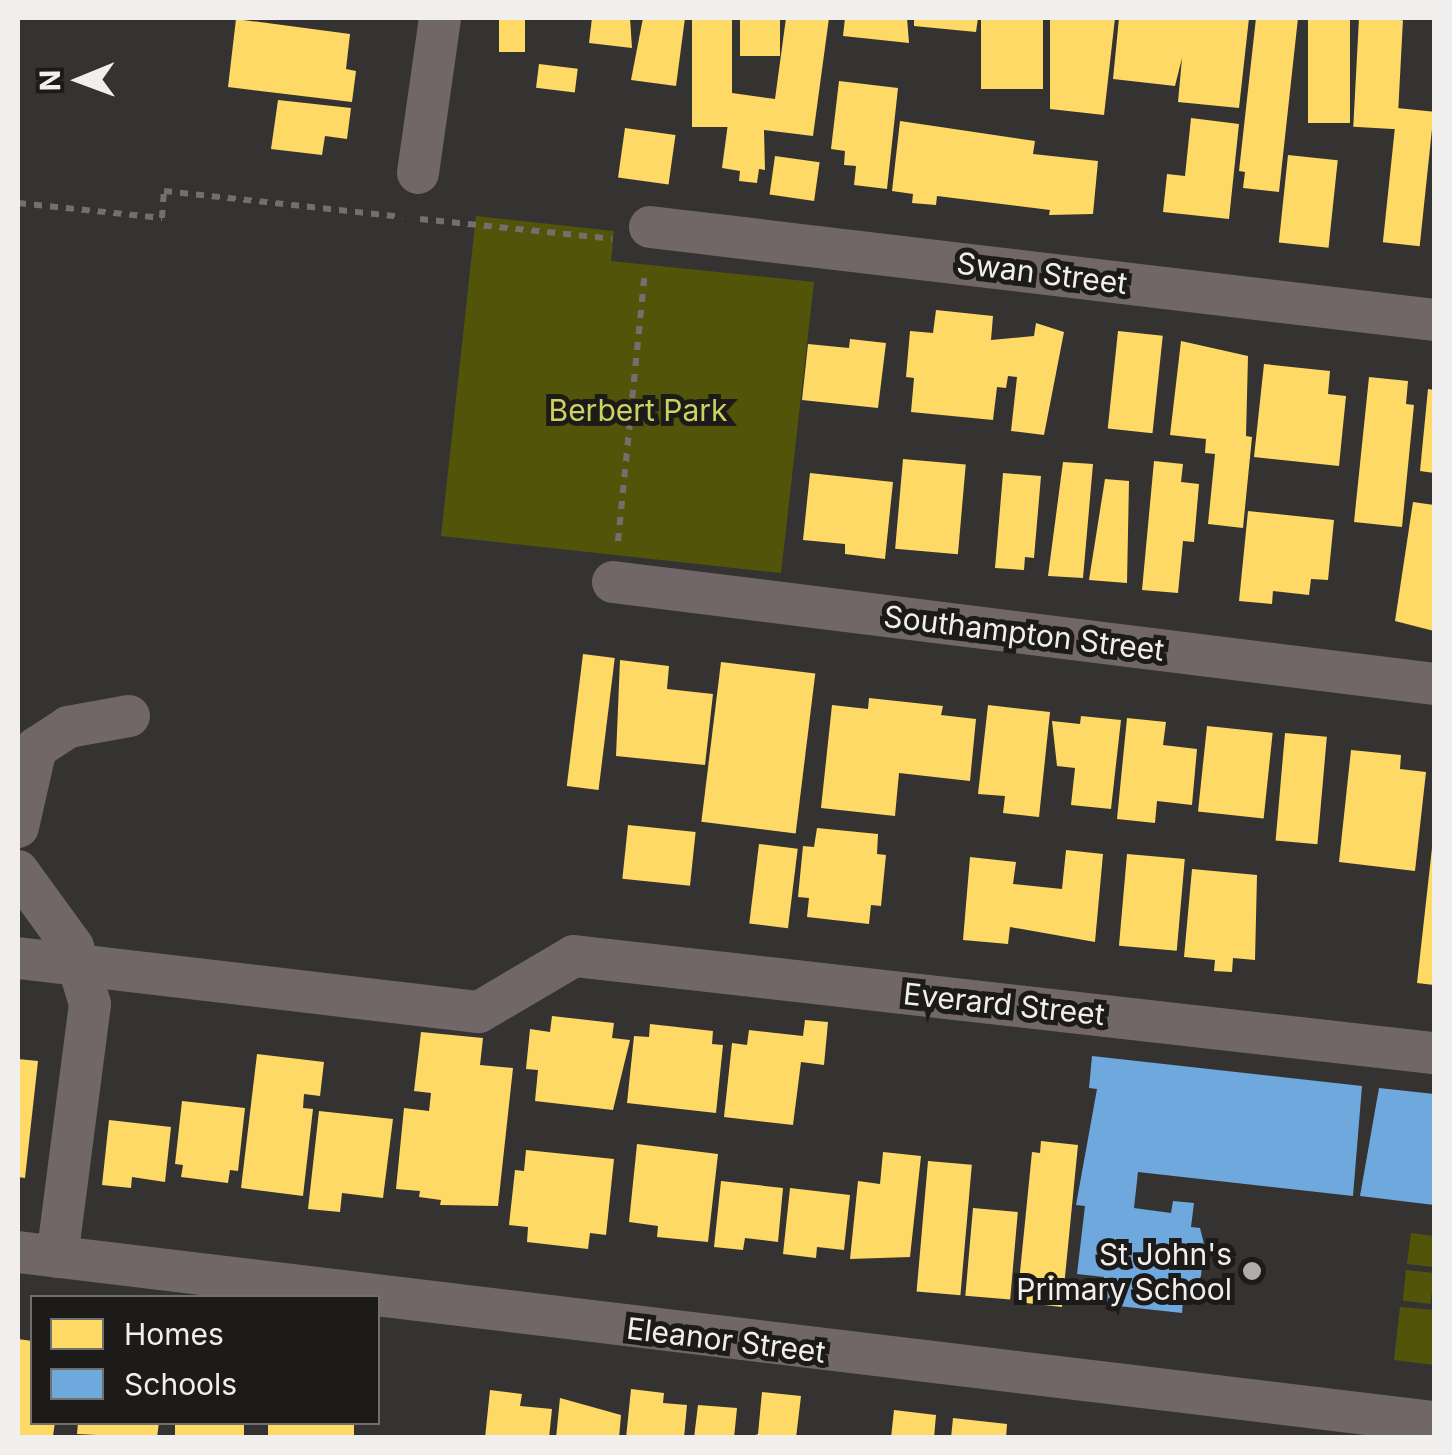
<!DOCTYPE html>
<style>
body{margin:0}
#map{position:relative;width:1452px;height:1455px;overflow:hidden;background:#353332;font-family:Inter,sans-serif}
div>[style]{position:absolute}
.green>*{inset:0;background:#525509;transform-origin:0 0}
.homes>*{inset:0;background:#ffd966;transform-origin:0 0}
.schools>*{inset:0;background:#6fa8dc}
.path>*{height:6px;margin-top:-3px;transform-origin:0;background:repeating-linear-gradient(90deg,#766e6e 0 8px,transparent 0 16px)}
.minor>*{height:42px;margin:-21px;padding:0 21px;transform-origin:21px;border-radius:21px;background:#716668}
.dots>*{width:28px;height:28px;translate:-50% -50%;box-sizing:border-box;border:5px solid #1c1b1a;border-radius:50%}
span{translate:-50% -50%;white-space:nowrap;text-align:center;line-height:1.15;-webkit-text-stroke:10px #1c1b1a;paint-order:stroke}
.street-label{font-size:30px;color:#f1efee}
.park-label{font-size:30px;color:#cbd25f}
.poi-label{font-size:30px;color:#f1efee}
.right{translate:-100% -50%;text-align:right}
.frame{position:absolute;inset:0;border:20px solid #f1efee;pointer-events:none}
.legend{position:absolute;left:30px;top:1295px;width:350px;height:130px;box-sizing:border-box;background:#1c1b1a;border:2px solid #71706f;margin:0;padding:12px 18px;list-style:none;font-size:30px;color:#f1efee}
.legend li{display:flex;align-items:center;gap:20px;height:50px}
.legend b{width:50px;border:2px solid #71706f}
.north{position:absolute;left:30px;top:30px;width:100px;height:100px;-webkit-text-stroke:8px #1c1b1a;paint-order:stroke;rotate:269deg;font-size:28px;font-weight:700;line-height:40px;text-align:center;color:#f1efee}
.north::after{content:'';display:block;margin:auto;width:35px;height:45px;background:#f1efee;clip-path:polygon(50% 0,100% 100%,50% 72%,0 100%)}
</style>
<div id="map">
<div class="green">
<div style="clip-path:polygon(476px 216px,614px 231px,611px 261px,814px 282px,781px 573px,441px 536px)"></div>
<div style="clip-path:polygon(1411px 1233px,1434px 1236px,1434px 1267px,1407px 1264px)"></div>
<div style="left:1406px;top:1270px;width:28px;height:31px;rotate:6deg"></div>
<div style="clip-path:polygon(1400px 1307px,1434px 1310px,1434px 1365px,1394px 1360px)"></div>
</div>
<div class="homes">
<div style="left:499px;top:18px;width:26px;height:34px"></div>
<div style="clip-path:polygon(592px 18px,630px 18px,632px 48px,589px 43px)"></div>
<div style="clip-path:polygon(643px 18px,685px 18px,676px 86px,631px 80px)"></div>
<div style="left:692px;top:18px;width:40px;height:109px"></div>
<div style="left:740px;top:18px;width:40px;height:38px"></div>
<div style="clip-path:polygon(786px 18px,829px 18px,813px 136px,764px 130px,765px 170px,759px 169px,757px 183px,739px 181px,740px 171px,722px 168px,732px 93px,775px 99px)"></div>
<div style="clip-path:polygon(845px 18px,907px 18px,909px 43px,843px 36px)"></div>
<div style="clip-path:polygon(914px 18px,978px 18px,976px 32px,914px 26px)"></div>
<div style="left:981px;top:18px;width:62px;height:71px"></div>
<div style="clip-path:polygon(1050px 18px,1115px 18px,1104px 115px,1050px 109px)"></div>
<div style="clip-path:polygon(1119px 18px,1249px 18px,1239px 108px,1178px 102px,1182px 58px,1175px 86px,1113px 79px)"></div>
<div style="clip-path:polygon(1256px 18px,1298px 18px,1279px 192px,1243px 188px,1245px 172px,1239px 171px)"></div>
<div style="left:1308px;top:18px;width:42px;height:105px"></div>
<div style="left:1359px;top:18px;width:44px;height:109px;rotate:3deg"></div>
<div style="clip-path:polygon(236px 19px,350px 34px,346px 69px,356px 71px,352px 102px,228px 87px)"></div>
<div style="left:539px;top:64px;width:39px;height:24px;rotate:7deg"></div>
<div style="clip-path:polygon(839px 81px,898px 88px,887px 189px,854px 185px,856px 166px,844px 165px,845px 151px,831px 149px)"></div>
<div style="clip-path:polygon(278px 100px,351px 108px,347px 139px,325px 136px,322px 155px,271px 149px)"></div>
<div style="left:1397px;top:108px;width:37px;height:135px;rotate:6deg"></div>
<div style="clip-path:polygon(1191px 118px,1239px 124px,1229px 219px,1163px 212px,1167px 174px,1185px 176px)"></div>
<div style="clip-path:polygon(900px 121px,1035px 141px,1033px 154px,1098px 161px,1093px 214px,1049px 215px,1050px 210px,937px 196px,936px 205px,912px 203px,913px 194px,892px 191px)"></div>
<div style="left:625px;top:128px;width:51px;height:50px;rotate:8deg"></div>
<div style="left:1288px;top:155px;width:50px;height:88px;rotate:6deg"></div>
<div style="left:775px;top:156px;width:45px;height:39px;rotate:8deg"></div>
<div style="clip-path:polygon(936px 310px,993px 316px,991px 340px,1034px 336px,1036px 323px,1064px 332px,1044px 435px,1011px 431px,1017px 377px,1008px 376px,1006px 388px,997px 387px,993px 420px,911px 412px,914px 378px,906px 377px,910px 331px,933px 333px)"></div>
<div style="left:1118px;top:331px;width:45px;height:98px;rotate:6deg"></div>
<div style="clip-path:polygon(850px 339px,886px 343px,878px 408px,802px 400px,808px 344px,849px 348px)"></div>
<div style="clip-path:polygon(1181px 341px,1248px 356px,1246px 436px,1252px 437px,1243px 528px,1208px 524px,1215px 454px,1205px 453px,1206px 439px,1170px 435px)"></div>
<div style="clip-path:polygon(1264px 364px,1330px 371px,1328px 394px,1346px 396px,1339px 466px,1254px 457px)"></div>
<div style="clip-path:polygon(1369px 377px,1408px 381px,1406px 404px,1414px 405px,1402px 527px,1354px 522px)"></div>
<div style="clip-path:polygon(1428px 389px,1434px 390px,1434px 473px,1420px 471px)"></div>
<div style="left:903px;top:459px;width:63px;height:90px;rotate:5deg"></div>
<div style="clip-path:polygon(1154px 461px,1183px 464px,1181px 482px,1199px 484px,1194px 542px,1183px 541px,1178px 593px,1142px 590px)"></div>
<div style="clip-path:polygon(1063px 462px,1093px 464px,1083px 578px,1048px 576px)"></div>
<div style="clip-path:polygon(810px 473px,893px 482px,885px 559px,845px 554px,845px 544px,803px 540px)"></div>
<div style="clip-path:polygon(1003px 473px,1041px 476px,1034px 558px,1025px 557px,1024px 570px,995px 568px)"></div>
<div style="clip-path:polygon(1105px 479px,1129px 481px,1127px 583px,1089px 580px)"></div>
<div style="clip-path:polygon(1413px 502px,1434px 505px,1434px 631px,1395px 621px)"></div>
<div style="clip-path:polygon(1248px 511px,1334px 520px,1328px 580px,1311px 579px,1309px 595px,1273px 591px,1272px 604px,1239px 601px)"></div>
<div style="left:583px;top:654px;width:32px;height:133px;rotate:7deg"></div>
<div style="clip-path:polygon(620px 660px,669px 666px,667px 689px,713px 694px,705px 765px,616px 756px)"></div>
<div style="left:721px;top:662px;width:95px;height:161px;rotate:7deg"></div>
<div style="clip-path:polygon(869px 698px,943px 706px,941px 715px,976px 719px,970px 781px,899px 773px,895px 816px,821px 808px,832px 705px,868px 709px)"></div>
<div style="clip-path:polygon(988px 705px,1050px 712px,1039px 817px,1003px 813px,1005px 796px,978px 794px)"></div>
<div style="clip-path:polygon(1081px 716px,1121px 720px,1111px 809px,1071px 805px,1075px 768px,1057px 766px,1052px 721px,1080px 724px)"></div>
<div style="clip-path:polygon(1127px 718px,1166px 722px,1163px 745px,1197px 749px,1192px 805px,1157px 801px,1155px 823px,1117px 819px)"></div>
<div style="left:1207px;top:726px;width:66px;height:86px;rotate:6deg"></div>
<div style="left:1285px;top:733px;width:42px;height:108px;rotate:5deg"></div>
<div style="clip-path:polygon(1351px 750px,1401px 755px,1400px 769px,1426px 772px,1415px 871px,1339px 862px)"></div>
<div style="left:628px;top:825px;width:68px;height:54px;rotate:6deg"></div>
<div style="clip-path:polygon(817px 828px,878px 834px,877px 854px,886px 855px,881px 906px,871px 905px,869px 924px,807px 917px,809px 898px,798px 897px,803px 846px,814px 847px)"></div>
<div style="left:759px;top:844px;width:39px;height:80px;rotate:7deg"></div>
<div style="clip-path:polygon(1432px 848px,1434px 848px,1434px 985px,1417px 983px)"></div>
<div style="clip-path:polygon(1066px 850px,1103px 854px,1095px 942px,1010px 927px,1008px 944px,963px 940px,970px 857px,1016px 862px,1013px 884px,1062px 889px)"></div>
<div style="left:1127px;top:854px;width:58px;height:92px;rotate:5deg"></div>
<div style="clip-path:polygon(1192px 869px,1257px 875px,1255px 960px,1233px 958px,1232px 972px,1214px 971px,1215px 960px,1184px 957px)"></div>
<div style="clip-path:polygon(552px 1016px,614px 1023px,612px 1038px,630px 1040px,613px 1110px,535px 1101px,538px 1070px,526px 1069px,530px 1029px,550px 1032px)"></div>
<div style="clip-path:polygon(805px 1020px,828px 1022px,824px 1065px,801px 1062px,793px 1125px,724px 1117px,732px 1043px,747px 1045px,749px 1030px,803px 1036px)"></div>
<div style="clip-path:polygon(650px 1024px,713px 1031px,712px 1044px,723px 1045px,716px 1113px,627px 1103px,634px 1036px,649px 1037px)"></div>
<div style="clip-path:polygon(421px 1032px,483px 1038px,480px 1065px,513px 1068px,498px 1206px,440px 1205px,441px 1200px,419px 1197px,420px 1191px,396px 1189px,404px 1108px,429px 1111px,431px 1093px,414px 1091px)"></div>
<div style="clip-path:polygon(257px 1054px,324px 1062px,320px 1096px,304px 1094px,303px 1108px,313px 1109px,303px 1196px,241px 1188px)"></div>
<div style="clip-path:polygon(18px 1059px,38px 1061px,25px 1178px,18px 1177px)"></div>
<div style="clip-path:polygon(182px 1101px,245px 1108px,238px 1171px,230px 1170px,228px 1183px,181px 1177px,183px 1165px,175px 1164px)"></div>
<div style="clip-path:polygon(319px 1111px,393px 1119px,383px 1198px,342px 1193px,340px 1212px,308px 1209px)"></div>
<div style="clip-path:polygon(109px 1120px,171px 1127px,165px 1182px,132px 1177px,131px 1188px,102px 1185px)"></div>
<div style="clip-path:polygon(1041px 1141px,1078px 1145px,1062px 1307px,1017px 1302px,1032px 1152px,1040px 1153px)"></div>
<div style="clip-path:polygon(637px 1144px,718px 1154px,708px 1242px,657px 1237px,658px 1226px,629px 1222px)"></div>
<div style="clip-path:polygon(526px 1150px,614px 1159px,606px 1235px,590px 1233px,588px 1249px,527px 1242px,528px 1227px,509px 1225px,515px 1170px,524px 1171px)"></div>
<div style="clip-path:polygon(883px 1152px,921px 1156px,910px 1257px,850px 1259px,858px 1181px,880px 1184px)"></div>
<div style="left:928px;top:1161px;width:44px;height:131px;rotate:5deg"></div>
<div style="clip-path:polygon(721px 1181px,783px 1188px,778px 1242px,745px 1238px,743px 1250px,714px 1247px)"></div>
<div style="clip-path:polygon(790px 1188px,850px 1195px,844px 1250px,817px 1247px,816px 1258px,783px 1254px)"></div>
<div style="left:973px;top:1208px;width:45px;height:88px;rotate:5deg"></div>
<div style="clip-path:polygon(18px 1339px,32px 1341px,32px 1422px,55px 1422px,53px 1436px,18px 1438px)"></div>
<div style="clip-path:polygon(631px 1389px,664px 1393px,663px 1403px,687px 1405px,684px 1438px,626px 1438px)"></div>
<div style="clip-path:polygon(490px 1390px,522px 1394px,520px 1406px,552px 1409px,549px 1438px,485px 1438px)"></div>
<div style="clip-path:polygon(762px 1392px,801px 1396px,796px 1438px,748px 1438px,758px 1434px)"></div>
<div style="clip-path:polygon(560px 1398px,621px 1415px,619px 1438px,556px 1438px)"></div>
<div style="clip-path:polygon(698px 1405px,737px 1408px,734px 1438px,694px 1438px)"></div>
<div style="clip-path:polygon(894px 1410px,936px 1415px,934px 1438px,891px 1438px)"></div>
<div style="clip-path:polygon(953px 1418px,1007px 1424px,1006px 1438px,951px 1438px)"></div>
<div style="clip-path:polygon(78px 1422px,159px 1422px,157px 1438px,77px 1434px)"></div>
<div style="left:175px;top:1422px;width:69px;height:16px"></div>
<div style="left:268px;top:1422px;width:86px;height:16px"></div>
</div>
<div class="schools">
<div style="clip-path:polygon(1092px 1056px,1362px 1086px,1353px 1196px,1138px 1172px,1134px 1208px,1171px 1213px,1173px 1201px,1194px 1203px,1191px 1227px,1200px 1228px,1204px 1244px,1201px 1276px,1193px 1291px,1184px 1290px,1182px 1313px,1100px 1304px,1104px 1277px,1077px 1274px,1085px 1206px,1076px 1205px,1097px 1089px,1089px 1088px)"></div>
<div style="clip-path:polygon(1379px 1088px,1434px 1094px,1434px 1205px,1360px 1196px)"></div>
</div>
<div class="path">
<div style="left:18px;top:203px;width:145px;rotate:5.9deg"></div>
<div style="left:162px;top:218px;width:27px;rotate:-86deg"></div>
<div style="left:164px;top:191px;width:240px;rotate:6.2deg"></div>
<div style="left:420px;top:219px;width:193px;rotate:5.9deg"></div>
<div style="left:618px;top:541px;width:272px;rotate:-84.3deg"></div>
</div>
<div class="minor">
<div style="left:418px;top:173px;width:157px;rotate:-81.9deg"></div>
<div style="left:650px;top:227px;width:789px;rotate:6.76deg"></div>
<div style="left:613px;top:582px;width:827px;rotate:7.08deg"></div>
<div style="left:18px;top:827px;width:81px;rotate:-77.2deg"></div>
<div style="left:36px;top:748px;width:38px;rotate:-33deg"></div>
<div style="left:68px;top:727px;width:62px;rotate:-10.2deg"></div>
<div style="left:18px;top:871px;width:94px;rotate:54.1deg"></div>
<div style="left:73px;top:947px;width:59px;rotate:73.4deg"></div>
<div style="left:90px;top:1004px;width:255px;rotate:97.4deg"></div>
<div style="left:18px;top:958px;width:464px;rotate:6.7deg"></div>
<div style="left:479px;top:1012px;width:110px;rotate:-30.5deg"></div>
<div style="left:574px;top:956px;width:865px;rotate:6.44deg"></div>
<div style="left:18px;top:1252px;width:1426px;rotate:6.85deg"></div>
</div>
<div class="dots">
<div style="left:1252px;top:1271px;background:#afadac"></div>
</div>
<div class="street-label">
<span style="left:1042px;top:273px;rotate:7deg">Swan Street</span>
<span style="left:1024px;top:633px;rotate:7deg">Southampton Street</span>
<span style="left:1004px;top:1004px;rotate:6deg">Everard Street</span>
<span style="left:726px;top:1340px;rotate:7deg">Eleanor Street</span>
</div>
<div class="park-label">
<span style="left:638px;top:410px">Berbert Park</span>
</div>
<div class="poi-label">
<span class="right" style="left:1232px;top:1271px">St John's<br>Primary School</span>
</div>
<div class="frame"></div>
<ul class="legend">
<li><b style="height:28px;background:#ffd966"></b>Homes</li>
<li><b style="height:28px;background:#6fa8dc"></b>Schools</li>
</ul>
<div class="north">N</div>
</div>
